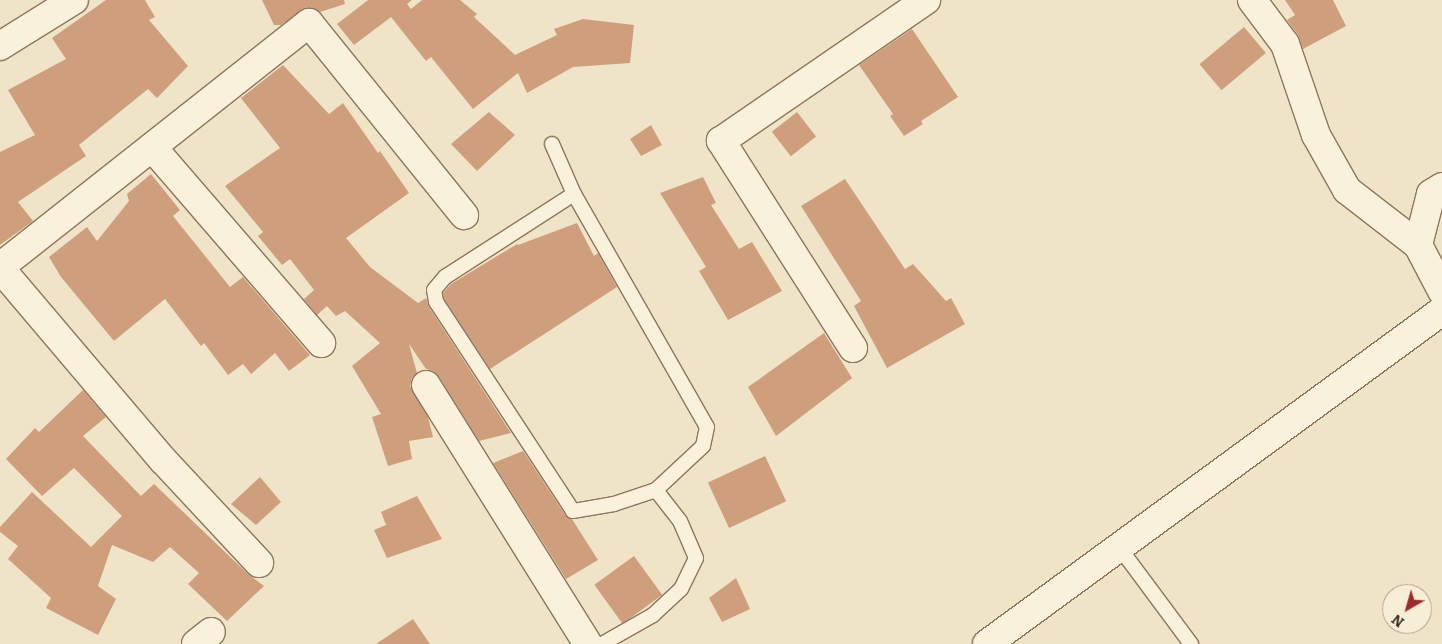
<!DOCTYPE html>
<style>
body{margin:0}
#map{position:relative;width:1442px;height:644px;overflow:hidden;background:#f0e4c8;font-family:Bitter,serif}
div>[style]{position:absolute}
.building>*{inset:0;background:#cf9f7d;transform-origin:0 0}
.roads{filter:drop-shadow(1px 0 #8d765c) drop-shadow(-1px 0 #8d765c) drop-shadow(0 1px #8d765c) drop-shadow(0 -1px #8d765c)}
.lane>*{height:14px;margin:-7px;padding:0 7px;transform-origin:7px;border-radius:7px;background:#faf1dc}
.street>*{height:28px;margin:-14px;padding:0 14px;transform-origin:14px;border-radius:14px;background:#faf1dc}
span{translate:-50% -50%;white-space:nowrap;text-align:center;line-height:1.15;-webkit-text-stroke:4px #f7eed8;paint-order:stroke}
.north{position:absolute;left:1382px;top:584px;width:50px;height:50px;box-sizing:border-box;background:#f7eed8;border:1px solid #ada18e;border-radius:50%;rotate:218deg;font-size:14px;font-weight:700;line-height:20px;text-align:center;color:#3d2e20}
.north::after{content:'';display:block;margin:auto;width:18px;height:22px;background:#9e2a2b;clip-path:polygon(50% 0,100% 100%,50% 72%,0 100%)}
</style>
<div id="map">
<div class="building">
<div style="clip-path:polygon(106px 0,145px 0,155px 17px,149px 20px,188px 66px,157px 98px,148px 89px,79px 145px,86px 156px,18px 202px,33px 221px,0 245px,0 152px,35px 135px,8px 90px,66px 59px,52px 38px)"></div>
<div style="clip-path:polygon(262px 0,344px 0,345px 4px,320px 12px,314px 8px,306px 8px,281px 25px,274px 25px)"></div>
<div style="clip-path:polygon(368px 0,412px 0,407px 4px,411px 9px,422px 0,460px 0,477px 14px,474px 17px,515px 55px,557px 35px,554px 29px,583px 19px,634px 25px,630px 63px,573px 67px,527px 93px,518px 73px,473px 109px,431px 57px,426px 61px,391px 17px,354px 45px,337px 24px)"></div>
<div style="clip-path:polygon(1285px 0,1333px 0,1346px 26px,1303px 49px,1298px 35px,1287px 20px,1295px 15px)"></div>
<div style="left:1244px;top:27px;width:34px;height:58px;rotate:50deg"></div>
<div style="clip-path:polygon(912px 29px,958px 97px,921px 121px,923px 124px,904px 136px,890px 116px,893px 114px,859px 65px)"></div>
<div style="clip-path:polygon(283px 65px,329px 114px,343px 103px,378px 153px,380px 151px,409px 193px,346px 238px,370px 267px,418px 303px,426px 298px,429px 307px,511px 433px,479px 441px,439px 377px,433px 371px,426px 369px,409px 344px,417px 373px,412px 378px,410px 386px,428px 417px,433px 437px,409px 441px,412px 459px,388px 466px,372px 417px,381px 414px,352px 366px,380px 343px,345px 311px,336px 316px,327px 306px,317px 315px,304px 299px,314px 290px,290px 259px,282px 265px,258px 236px,263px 232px,225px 186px,280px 148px,241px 98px)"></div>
<div style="clip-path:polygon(489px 112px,515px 135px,477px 171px,451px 144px)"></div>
<div style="left:797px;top:112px;width:31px;height:32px;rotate:52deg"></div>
<div style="clip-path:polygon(651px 125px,662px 145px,641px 156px,630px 139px)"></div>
<div style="clip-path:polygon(151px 174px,180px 210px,173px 216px,230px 287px,243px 277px,310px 355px,289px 371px,275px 353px,251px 374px,243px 364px,228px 375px,204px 343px,201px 346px,165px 299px,114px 341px,61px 277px,49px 257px,87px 227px,97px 241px,129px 201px,127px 194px)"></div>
<div style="clip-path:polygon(703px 177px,716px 203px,711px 205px,739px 249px,752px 242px,782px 291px,728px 320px,699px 271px,706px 267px,660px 193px)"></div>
<div style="clip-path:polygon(845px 179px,905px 269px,913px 264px,946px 301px,951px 298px,965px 324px,887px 368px,854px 306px,861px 301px,801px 206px)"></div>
<div style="clip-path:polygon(577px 223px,594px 256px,598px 253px,617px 287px,490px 369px,444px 299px,443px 293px,451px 284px,517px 244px,518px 245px)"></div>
<div style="clip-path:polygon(824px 333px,852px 378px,776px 436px,748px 387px)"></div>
<div style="clip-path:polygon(83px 390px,106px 417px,83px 436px,141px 496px,154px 484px,248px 574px,264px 586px,227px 621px,188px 584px,199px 573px,170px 547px,153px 562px,112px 545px,98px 586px,116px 599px,98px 635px,46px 608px,51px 598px,8px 559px,18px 546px,0 532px,0 527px,32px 492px,91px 547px,122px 516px,74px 468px,42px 496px,6px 459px,35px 428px,39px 432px)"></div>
<div style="clip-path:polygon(523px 451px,566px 516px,572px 519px,598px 560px,566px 579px,493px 463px)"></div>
<div style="left:765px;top:456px;width:50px;height:63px;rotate:65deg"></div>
<div style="clip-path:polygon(260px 477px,281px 502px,256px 525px,231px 504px)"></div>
<div style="clip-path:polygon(417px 496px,442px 539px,387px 558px,374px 530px,386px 525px,381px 512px)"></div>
<div style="left:634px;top:556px;width:48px;height:49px;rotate:54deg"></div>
<div style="clip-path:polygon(736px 578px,750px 609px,722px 622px,709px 598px)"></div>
<div style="clip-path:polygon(413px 619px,430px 644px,376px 644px)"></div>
</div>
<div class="roads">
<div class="lane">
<div style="left:552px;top:144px;width:55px;rotate:66.3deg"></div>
<div style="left:574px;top:194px;width:268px;rotate:60.3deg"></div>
<div style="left:707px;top:427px;width:19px;rotate:102deg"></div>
<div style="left:703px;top:446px;width:64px;rotate:136.9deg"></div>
<div style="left:656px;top:490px;width:44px;rotate:161.6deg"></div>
<div style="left:614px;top:504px;width:42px;rotate:170.3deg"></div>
<div style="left:573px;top:511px;width:250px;rotate:-123.2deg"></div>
<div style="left:436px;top:302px;width:12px;rotate:-99deg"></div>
<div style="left:434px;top:290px;width:17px;rotate:-50deg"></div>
<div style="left:445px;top:277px;width:153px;rotate:-32.8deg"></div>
<div style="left:1119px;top:547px;width:121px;rotate:53.4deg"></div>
<div style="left:602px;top:644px;width:59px;rotate:-29.6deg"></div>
<div style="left:653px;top:615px;width:38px;rotate:-43deg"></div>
<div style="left:681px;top:589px;width:34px;rotate:-64deg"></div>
<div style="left:696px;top:558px;width:40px;rotate:-113.4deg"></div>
<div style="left:680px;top:521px;width:39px;rotate:-128deg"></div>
</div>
<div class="street">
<div style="left:1252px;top:0;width:55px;rotate:53.1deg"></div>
<div style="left:1285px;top:44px;width:96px;rotate:71.2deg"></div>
<div style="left:1316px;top:135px;width:63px;rotate:60.6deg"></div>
<div style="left:1347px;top:190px;width:90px;rotate:37.8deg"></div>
<div style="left:0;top:46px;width:87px;rotate:-31.9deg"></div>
<div style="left:152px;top:147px;width:259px;rotate:49.2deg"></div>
<div style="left:1442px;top:187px;width:13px;rotate:148deg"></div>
<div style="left:1431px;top:194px;width:53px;rotate:104.3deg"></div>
<div style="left:1418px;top:245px;width:52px;rotate:62.4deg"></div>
<div style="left:0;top:267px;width:394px;rotate:-38.3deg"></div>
<div style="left:309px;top:23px;width:247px;rotate:51.1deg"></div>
<div style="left:0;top:268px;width:252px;rotate:49.7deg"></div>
<div style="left:163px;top:460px;width:141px;rotate:47deg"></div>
<div style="left:853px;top:348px;width:246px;rotate:-122.5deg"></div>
<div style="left:721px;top:141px;width:249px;rotate:-34.5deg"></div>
<div style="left:426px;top:385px;width:305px;rotate:58deg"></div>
<div style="left:196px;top:644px;width:19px;rotate:-39deg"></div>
<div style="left:987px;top:644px;width:564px;rotate:-36.2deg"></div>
</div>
</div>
<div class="north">N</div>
</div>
